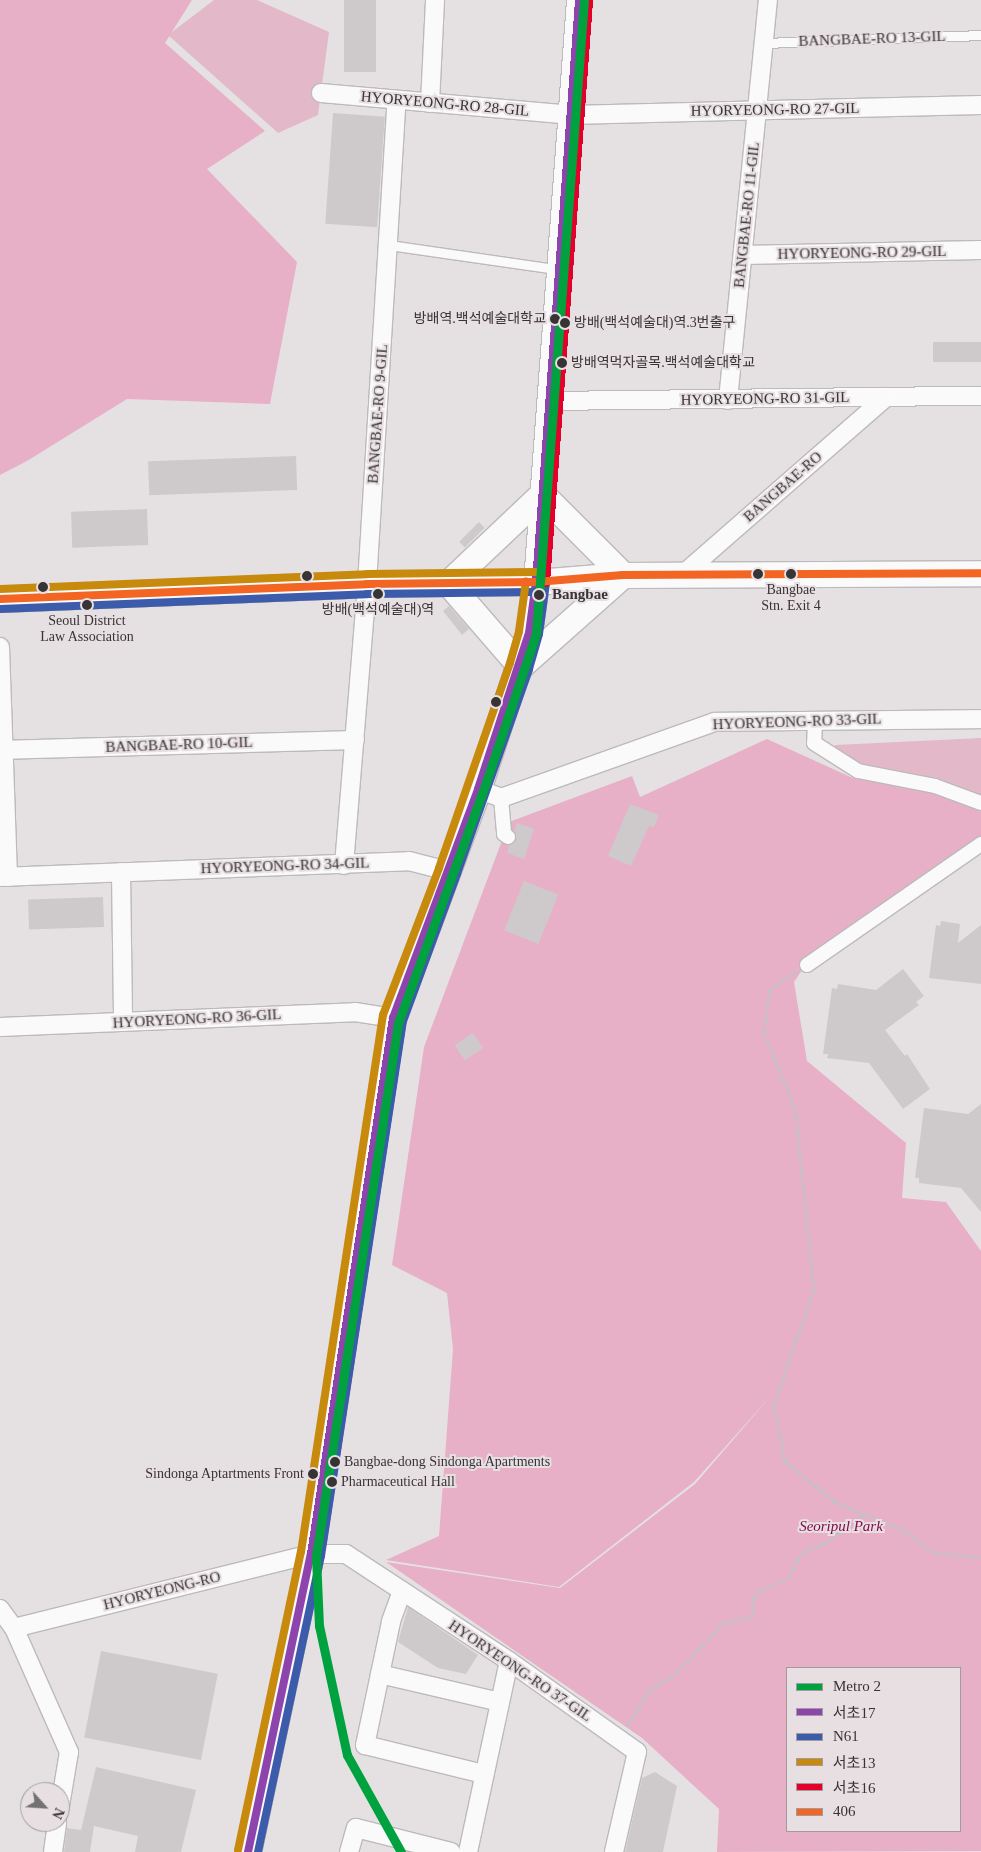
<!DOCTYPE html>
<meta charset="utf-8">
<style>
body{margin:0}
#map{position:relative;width:981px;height:1852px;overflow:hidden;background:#e5e1e3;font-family:"Times New Roman","Noto Sans KR",serif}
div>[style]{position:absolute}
.green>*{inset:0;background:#e3b9ca}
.forest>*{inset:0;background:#e7b0c7}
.building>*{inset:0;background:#cecacc;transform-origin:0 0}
.path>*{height:3px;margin-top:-1.5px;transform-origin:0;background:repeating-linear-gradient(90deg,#c2c2c2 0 5px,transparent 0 7.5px)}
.roads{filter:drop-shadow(1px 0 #bdbabb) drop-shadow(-1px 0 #bdbabb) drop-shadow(0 1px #bdbabb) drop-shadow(0 -1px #bdbabb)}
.service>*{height:9px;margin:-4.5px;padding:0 4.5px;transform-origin:4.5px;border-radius:4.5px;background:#fbfafb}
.pedestrian>*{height:14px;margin:-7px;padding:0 7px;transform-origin:7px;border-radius:7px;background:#fbfafb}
.minor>*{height:18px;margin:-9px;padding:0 9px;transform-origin:9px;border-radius:9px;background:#fbfafb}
.secondary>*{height:25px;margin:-12.5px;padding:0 12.5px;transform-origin:12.5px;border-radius:12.5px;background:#fbfafb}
.bus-1>*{height:8px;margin:-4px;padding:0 4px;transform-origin:4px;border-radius:4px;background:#8e44ad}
.bus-2>*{height:8px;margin:-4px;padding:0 4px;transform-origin:4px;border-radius:4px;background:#3d5bab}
.bus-3>*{height:8px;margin:-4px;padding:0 4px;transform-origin:4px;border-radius:4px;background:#c78a0d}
.bus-4>*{height:8px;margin:-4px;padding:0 4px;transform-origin:4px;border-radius:4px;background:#e4002b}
.bus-5>*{height:8px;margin:-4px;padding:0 4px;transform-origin:4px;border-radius:4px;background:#f26522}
.metro-1>*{height:9px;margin:-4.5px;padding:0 4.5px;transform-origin:4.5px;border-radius:4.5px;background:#00a23f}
.dots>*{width:14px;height:14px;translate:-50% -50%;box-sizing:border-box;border:2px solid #e7dfe2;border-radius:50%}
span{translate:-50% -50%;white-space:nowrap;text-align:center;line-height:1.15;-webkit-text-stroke:4px #e7dfe2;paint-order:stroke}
.bus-label{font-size:14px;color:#373435}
.right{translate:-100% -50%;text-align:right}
.left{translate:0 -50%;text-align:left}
.street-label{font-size:15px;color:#373435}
.stop-label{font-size:15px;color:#373435;font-weight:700}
.park-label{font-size:15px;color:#830b4e;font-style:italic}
.legend{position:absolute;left:786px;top:1667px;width:175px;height:165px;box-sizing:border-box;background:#e7dfe2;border:1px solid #a19b9d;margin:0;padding:6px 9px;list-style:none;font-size:15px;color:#373435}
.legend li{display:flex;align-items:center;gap:10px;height:25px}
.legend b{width:25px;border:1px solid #a19b9d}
.north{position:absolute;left:20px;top:1782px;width:50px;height:50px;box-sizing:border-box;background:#e7dfe2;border:1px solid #a19b9d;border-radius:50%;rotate:116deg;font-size:14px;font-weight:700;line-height:20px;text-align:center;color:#373435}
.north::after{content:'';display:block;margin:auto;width:18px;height:22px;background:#747172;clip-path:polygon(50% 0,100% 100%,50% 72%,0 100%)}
</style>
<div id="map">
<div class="green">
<div style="clip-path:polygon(214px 0,257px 0,329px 32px,318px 115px,278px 133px,168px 35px)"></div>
<div style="clip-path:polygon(981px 738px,981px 796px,942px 781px,882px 775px,860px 768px,834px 751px,835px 745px)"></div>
</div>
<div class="forest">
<div style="clip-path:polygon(0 0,192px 0,165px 43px,265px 131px,207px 169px,297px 262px,270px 404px,127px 399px,27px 461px,0 475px)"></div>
<div style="clip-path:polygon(evenodd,767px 739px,855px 779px,935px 788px,981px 807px,981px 838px,767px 990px,808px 961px,794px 982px,807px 1061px,906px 1143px,902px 1198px,946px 1202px,981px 1251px,981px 1851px,717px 1852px,719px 1809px,642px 1738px,386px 1562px,560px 1588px,695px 1484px,769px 1398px,694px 1482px,559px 1587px,386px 1560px,439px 1536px,453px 1349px,447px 1293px,392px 1265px,424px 1047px,509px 822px,632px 776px,640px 797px,767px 739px,787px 1668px,960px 1668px,960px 1831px,787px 1831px,787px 1668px)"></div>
</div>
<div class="building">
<div style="left:344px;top:0;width:32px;height:72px"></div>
<div style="left:333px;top:113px;width:52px;height:111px;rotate:4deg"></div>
<div style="left:981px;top:342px;width:20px;height:48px;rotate:90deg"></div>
<div style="left:296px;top:456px;width:34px;height:148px;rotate:88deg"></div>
<div style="left:147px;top:509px;width:36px;height:76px;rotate:88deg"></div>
<div style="left:479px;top:522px;width:8px;height:28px;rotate:45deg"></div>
<div style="clip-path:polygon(449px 606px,469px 629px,462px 635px,443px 611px)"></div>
<div style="clip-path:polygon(630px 804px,659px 815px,654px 827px,649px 826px,631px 866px,608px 856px)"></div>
<div style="clip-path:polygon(517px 823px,534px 829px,524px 859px,507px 853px,509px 845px,517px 839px,514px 831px)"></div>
<div style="left:524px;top:881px;width:37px;height:53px;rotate:22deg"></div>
<div style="left:103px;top:897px;width:30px;height:75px;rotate:88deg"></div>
<div style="clip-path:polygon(941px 921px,960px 924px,958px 943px,981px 925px,981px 984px,929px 978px,936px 925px,940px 926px)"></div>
<div style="clip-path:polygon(903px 969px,924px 996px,916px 1002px,919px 1005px,885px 1030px,905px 1056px,907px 1054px,930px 1089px,903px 1109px,869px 1063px,827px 1058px,828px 1054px,823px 1054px,832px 988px,837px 989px,838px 984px,876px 990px)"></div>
<div style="left:473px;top:1033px;width:18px;height:22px;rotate:56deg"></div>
<div style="clip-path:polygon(981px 1104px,981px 1212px,961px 1188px,919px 1183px,919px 1178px,915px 1178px,924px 1108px,968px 1114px)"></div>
<div style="clip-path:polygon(408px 1607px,478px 1655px,466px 1674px,438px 1668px,398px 1642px)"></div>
<div style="left:101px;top:1651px;width:119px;height:88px;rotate:11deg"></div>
<div style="clip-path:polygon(96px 1767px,196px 1790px,181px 1852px,135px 1852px,138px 1836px,94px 1826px,90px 1852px,64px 1852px,67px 1828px,81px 1830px)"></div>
<div style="clip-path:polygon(655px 1772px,677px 1786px,663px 1852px,625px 1852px,642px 1778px)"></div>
</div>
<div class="path">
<div style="left:796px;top:972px;width:31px;rotate:147deg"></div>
<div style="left:770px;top:989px;width:44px;rotate:97.8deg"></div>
<div style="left:764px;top:1033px;width:81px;rotate:67.5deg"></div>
<div style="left:795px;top:1108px;width:182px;rotate:84deg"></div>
<div style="left:814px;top:1289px;width:123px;rotate:109deg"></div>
<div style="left:774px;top:1405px;width:57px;rotate:78.9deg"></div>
<div style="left:785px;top:1461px;width:65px;rotate:39.4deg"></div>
<div style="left:835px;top:1502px;width:70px;rotate:21.8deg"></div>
<div style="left:900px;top:1528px;width:43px;rotate:35.5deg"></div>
<div style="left:935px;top:1553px;width:46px;rotate:5deg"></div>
<div style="left:627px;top:1726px;width:44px;rotate:-58.1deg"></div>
<div style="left:650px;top:1689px;width:30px;rotate:-30deg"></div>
<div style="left:676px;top:1674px;width:69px;rotate:-47.3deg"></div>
<div style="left:723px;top:1623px;width:31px;rotate:-13deg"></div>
<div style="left:753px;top:1616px;width:18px;rotate:-90deg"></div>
<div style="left:753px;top:1598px;width:11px;rotate:-49deg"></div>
<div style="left:760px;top:1590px;width:31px;rotate:-22deg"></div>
<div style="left:789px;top:1578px;width:20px;rotate:-66deg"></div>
<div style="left:797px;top:1560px;width:15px;rotate:-48deg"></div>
<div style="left:807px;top:1549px;width:18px;rotate:-16deg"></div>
<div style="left:824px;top:1544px;width:51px;rotate:-36.2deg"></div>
</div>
<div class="roads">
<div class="service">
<div style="left:764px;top:43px;width:217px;rotate:-2.1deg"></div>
<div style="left:389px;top:245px;width:169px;rotate:8.2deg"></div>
</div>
<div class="pedestrian">
<div style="left:815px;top:720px;width:23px;rotate:92deg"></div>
<div style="left:814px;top:743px;width:52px;rotate:32.5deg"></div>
<div style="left:858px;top:771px;width:78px;rotate:11deg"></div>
<div style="left:935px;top:786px;width:49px;rotate:20.3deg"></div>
<div style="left:501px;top:798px;width:36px;rotate:85deg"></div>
<div style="left:504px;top:834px;width:5px;rotate:37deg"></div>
<div style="left:807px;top:965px;width:212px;rotate:-34.8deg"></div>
</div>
<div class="minor">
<div style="left:321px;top:93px;width:250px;rotate:5deg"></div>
<div style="left:570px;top:115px;width:411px;rotate:-1.4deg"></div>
<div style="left:430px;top:103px;width:103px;rotate:-87.2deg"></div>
<div style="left:743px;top:255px;width:238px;rotate:-1.2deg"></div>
<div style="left:728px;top:400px;width:402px;rotate:-84.3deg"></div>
<div style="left:548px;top:401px;width:433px;rotate:-0.7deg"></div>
<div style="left:681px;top:576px;width:272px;rotate:-41.1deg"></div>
<div style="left:0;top:647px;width:230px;rotate:88deg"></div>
<div style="left:0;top:750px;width:355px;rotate:-1.6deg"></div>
<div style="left:478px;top:789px;width:25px;rotate:21deg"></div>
<div style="left:501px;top:798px;width:226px;rotate:-19.6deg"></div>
<div style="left:714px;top:722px;width:267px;rotate:-0.6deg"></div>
<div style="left:344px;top:865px;width:282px;rotate:-85.3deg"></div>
<div style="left:367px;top:584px;width:485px;rotate:-86.5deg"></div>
<div style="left:121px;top:872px;width:150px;rotate:89.2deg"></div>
<div style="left:0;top:877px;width:409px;rotate:-2.2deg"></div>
<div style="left:409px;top:861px;width:40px;rotate:14.4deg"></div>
<div style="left:0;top:1027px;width:355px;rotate:-2.4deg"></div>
<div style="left:355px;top:1012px;width:38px;rotate:9deg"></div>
<div style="left:402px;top:1591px;width:33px;rotate:110deg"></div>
<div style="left:391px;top:1622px;width:126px;rotate:101.9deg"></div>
<div style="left:365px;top:1745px;width:122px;rotate:13.7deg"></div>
<div style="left:0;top:1609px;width:24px;rotate:54deg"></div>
<div style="left:14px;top:1628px;width:136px;rotate:66.1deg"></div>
<div style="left:69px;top:1752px;width:55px;rotate:99.5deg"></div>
<div style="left:14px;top:1628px;width:306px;rotate:-14deg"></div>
<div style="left:311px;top:1554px;width:35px"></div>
<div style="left:346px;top:1554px;width:195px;rotate:33.3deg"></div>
<div style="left:509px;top:1661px;width:157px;rotate:35.4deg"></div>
<div style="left:637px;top:1752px;width:103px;rotate:103deg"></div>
<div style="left:380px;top:1674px;width:123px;rotate:13.1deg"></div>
<div style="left:53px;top:1852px;width:30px;rotate:-82deg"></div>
<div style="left:349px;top:1852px;width:25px;rotate:-74deg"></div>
<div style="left:356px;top:1828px;width:98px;rotate:14.2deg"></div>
<div style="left:468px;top:1852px;width:195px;rotate:-77.9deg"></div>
</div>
<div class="secondary">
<div style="left:542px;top:494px;width:115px;rotate:45deg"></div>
<div style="left:623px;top:575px;width:137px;rotate:138.5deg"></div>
<div style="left:520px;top:666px;width:110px;rotate:-130.9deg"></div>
<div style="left:448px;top:583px;width:129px;rotate:-43.4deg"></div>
<div style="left:0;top:599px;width:367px;rotate:-2.3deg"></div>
<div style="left:367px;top:584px;width:169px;rotate:-0.7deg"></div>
<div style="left:536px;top:582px;width:87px;rotate:-4.6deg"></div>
<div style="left:623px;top:575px;width:358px;rotate:-0.3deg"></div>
<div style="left:248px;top:1852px;width:305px;rotate:-78.1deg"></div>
<div style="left:311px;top:1554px;width:542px;rotate:-81.3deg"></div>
<div style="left:393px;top:1018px;width:244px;rotate:-69.6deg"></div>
<div style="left:478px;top:789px;width:164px;rotate:-71.9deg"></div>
<div style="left:529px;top:633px;width:51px;rotate:-82.2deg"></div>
<div style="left:536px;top:582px;width:584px;rotate:-85.77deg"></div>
</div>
</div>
<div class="bus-1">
<div style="left:248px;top:1852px;width:305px;rotate:-78.1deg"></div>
<div style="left:311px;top:1554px;width:542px;rotate:-81.3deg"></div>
<div style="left:393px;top:1018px;width:244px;rotate:-69.6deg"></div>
<div style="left:478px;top:789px;width:164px;rotate:-71.9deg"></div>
<div style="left:529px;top:633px;width:51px;rotate:-82.2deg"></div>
<div style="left:536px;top:582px;width:584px;rotate:-85.77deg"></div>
</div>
<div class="bus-2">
<div style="left:0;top:609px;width:367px;rotate:-2.3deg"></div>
<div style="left:367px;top:594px;width:169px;rotate:-0.7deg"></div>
<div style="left:258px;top:1852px;width:303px;rotate:-78deg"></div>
<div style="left:321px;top:1556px;width:541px;rotate:-81.29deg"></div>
<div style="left:403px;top:1021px;width:157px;rotate:-69.8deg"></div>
<div style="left:457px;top:874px;width:217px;rotate:-70.6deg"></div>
<div style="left:529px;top:669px;width:36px;rotate:-74deg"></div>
<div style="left:539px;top:634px;width:51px;rotate:-82.2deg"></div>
</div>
<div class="bus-3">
<div style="left:0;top:589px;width:367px;rotate:-2.3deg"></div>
<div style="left:367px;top:574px;width:169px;rotate:-0.7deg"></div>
<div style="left:238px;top:1850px;width:305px;rotate:-78.1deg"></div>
<div style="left:301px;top:1552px;width:543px;rotate:-81.32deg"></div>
<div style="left:383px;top:1015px;width:157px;rotate:-69.1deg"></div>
<div style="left:439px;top:868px;width:217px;rotate:-70.9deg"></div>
<div style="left:510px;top:663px;width:33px;rotate:-74deg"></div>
<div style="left:519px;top:631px;width:50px;rotate:-82deg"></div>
</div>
<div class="bus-4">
<div style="left:546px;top:583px;width:584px;rotate:-85.77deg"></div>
</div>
<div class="bus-5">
<div style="left:0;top:599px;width:367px;rotate:-2.3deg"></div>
<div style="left:367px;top:584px;width:169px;rotate:-0.7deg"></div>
<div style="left:536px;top:582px;width:87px;rotate:-4.6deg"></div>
<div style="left:623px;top:575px;width:358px;rotate:-0.3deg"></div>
</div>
<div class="metro-1">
<div style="left:401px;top:1852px;width:111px;rotate:-119.1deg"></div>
<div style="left:347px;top:1755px;width:132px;rotate:-102.2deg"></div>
<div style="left:319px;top:1626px;width:70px;rotate:-92.5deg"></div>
<div style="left:316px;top:1556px;width:539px;rotate:-81.25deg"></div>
<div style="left:398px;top:1023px;width:244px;rotate:-69.9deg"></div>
<div style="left:482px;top:794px;width:169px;rotate:-71.4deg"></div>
<div style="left:536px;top:634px;width:636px;rotate:-85.67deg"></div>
</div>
<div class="dots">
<div style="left:555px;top:319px;background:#373435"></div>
<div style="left:565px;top:323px;background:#373435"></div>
<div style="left:562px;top:363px;background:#373435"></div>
<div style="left:758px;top:574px;background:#373435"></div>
<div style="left:791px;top:574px;background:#373435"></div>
<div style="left:307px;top:576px;background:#373435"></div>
<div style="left:43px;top:587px;background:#373435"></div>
<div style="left:378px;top:594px;background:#373435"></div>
<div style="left:539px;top:595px;background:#373435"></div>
<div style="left:87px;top:605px;background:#373435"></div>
<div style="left:496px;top:702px;background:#373435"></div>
<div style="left:335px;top:1462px;background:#373435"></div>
<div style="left:313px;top:1474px;background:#373435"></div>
<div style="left:332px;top:1482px;background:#373435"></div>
</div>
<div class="bus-label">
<span class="right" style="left:546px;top:319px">방배역.백석예술대학교</span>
<span class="left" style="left:574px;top:323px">방배(백석예술대)역.3번출구</span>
<span class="left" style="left:571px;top:363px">방배역먹자골목.백석예술대학교</span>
<span style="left:791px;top:598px">Bangbae<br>Stn. Exit 4</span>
<span style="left:378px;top:610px">방배(백석예술대)역</span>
<span style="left:87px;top:629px">Seoul District<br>Law Association</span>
<span class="left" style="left:344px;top:1462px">Bangbae-dong Sindonga Apartments</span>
<span class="right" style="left:304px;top:1474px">Sindonga Aptartments Front</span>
<span class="left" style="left:341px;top:1482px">Pharmaceutical Hall</span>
</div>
<div class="street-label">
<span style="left:872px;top:39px;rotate:-2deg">BANGBAE-RO 13-GIL</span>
<span style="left:445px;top:104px;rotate:5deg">HYORYEONG-RO 28-GIL</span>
<span style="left:775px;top:110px;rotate:-1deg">HYORYEONG-RO 27-GIL</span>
<span style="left:747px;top:215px;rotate:-84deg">BANGBAE-RO 11-GIL</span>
<span style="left:862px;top:253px;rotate:-1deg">HYORYEONG-RO 29-GIL</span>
<span style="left:765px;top:399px;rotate:-1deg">HYORYEONG-RO 31-GIL</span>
<span style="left:378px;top:414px;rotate:-86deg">BANGBAE-RO 9-GIL</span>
<span style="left:783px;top:487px;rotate:-41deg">BANGBAE-RO</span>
<span style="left:797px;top:722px;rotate:-2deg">HYORYEONG-RO 33-GIL</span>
<span style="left:179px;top:745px;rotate:-2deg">BANGBAE-RO 10-GIL</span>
<span style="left:285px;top:866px;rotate:-2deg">HYORYEONG-RO 34-GIL</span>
<span style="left:197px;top:1019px;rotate:-3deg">HYORYEONG-RO 36-GIL</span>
<span style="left:162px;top:1591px;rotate:-14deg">HYORYEONG-RO</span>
<span style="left:520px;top:1671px;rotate:34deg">HYORYEONG-RO 37-GIL</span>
</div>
<div class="stop-label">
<span class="left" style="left:552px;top:595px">Bangbae</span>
</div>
<div class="park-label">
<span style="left:841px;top:1527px">Seoripul Park</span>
</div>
<ul class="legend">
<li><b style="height:6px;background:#00a23f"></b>Metro 2</li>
<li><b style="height:6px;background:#8e44ad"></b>서초17</li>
<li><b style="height:6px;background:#3d5bab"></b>N61</li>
<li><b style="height:6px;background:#c78a0d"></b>서초13</li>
<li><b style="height:6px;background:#e4002b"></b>서초16</li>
<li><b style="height:6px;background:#f26522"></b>406</li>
</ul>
<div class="north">N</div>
</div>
